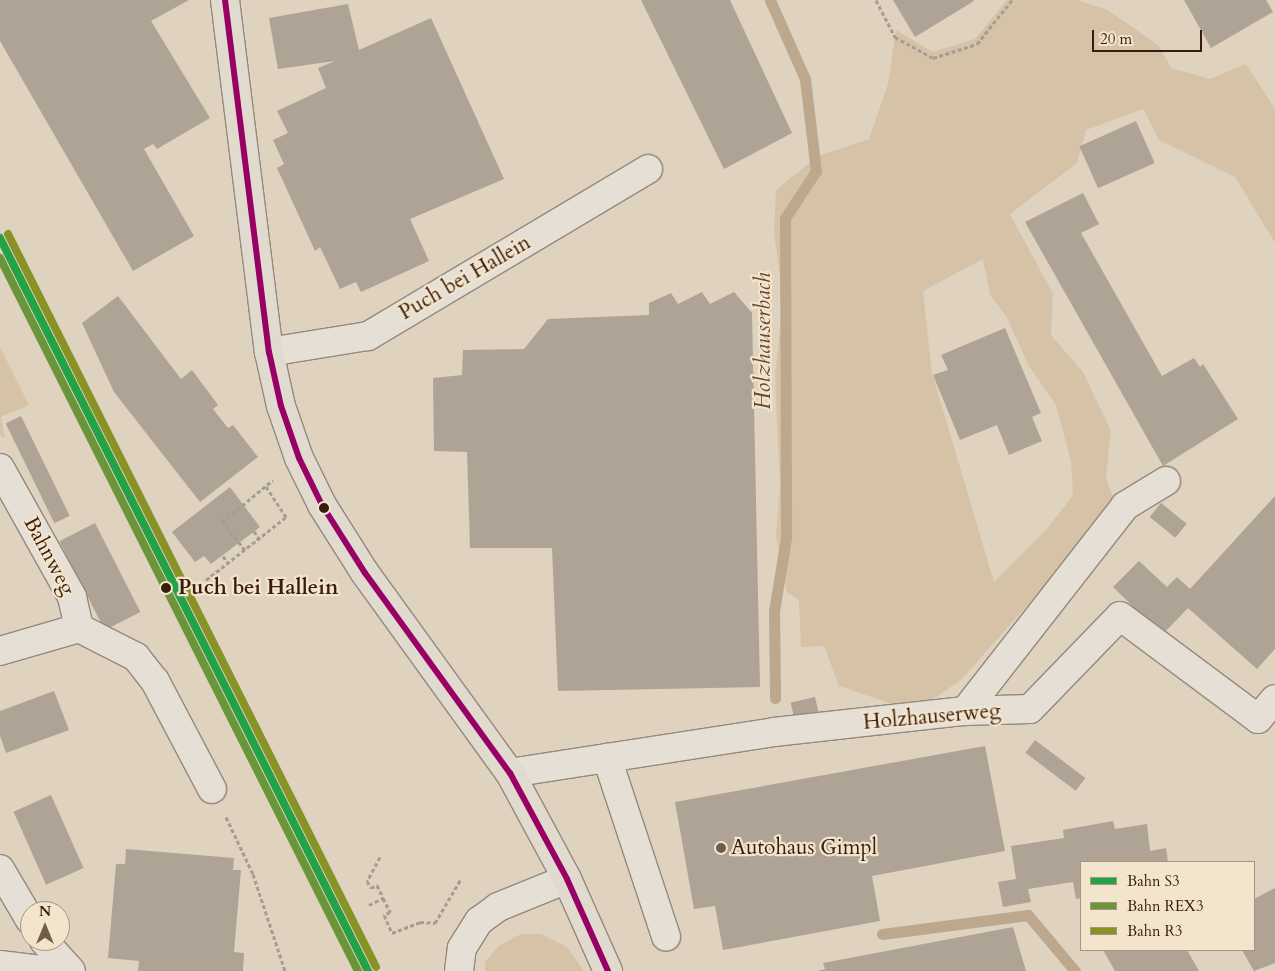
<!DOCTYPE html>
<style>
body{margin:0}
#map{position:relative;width:1275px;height:971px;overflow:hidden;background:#dfd2be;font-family:Cardo,serif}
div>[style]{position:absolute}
.green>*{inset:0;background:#d6c3a7}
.stream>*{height:11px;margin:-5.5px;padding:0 5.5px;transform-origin:5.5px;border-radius:5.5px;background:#bda88e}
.building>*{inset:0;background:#aea395;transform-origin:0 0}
.path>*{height:3px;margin-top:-1.5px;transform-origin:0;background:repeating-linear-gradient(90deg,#a59d94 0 4px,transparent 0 6.5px)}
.roads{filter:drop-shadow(1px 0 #94897c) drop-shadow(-1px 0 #94897c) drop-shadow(0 1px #94897c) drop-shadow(0 -1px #94897c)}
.minor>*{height:28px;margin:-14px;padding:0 14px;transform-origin:14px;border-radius:14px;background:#e5dfd5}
.major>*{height:28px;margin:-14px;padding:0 14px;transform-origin:14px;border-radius:14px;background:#e1dace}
.bus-1>*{height:6px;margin:-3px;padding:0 3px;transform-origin:3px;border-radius:3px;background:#906}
.rail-1>*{height:8px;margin:-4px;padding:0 4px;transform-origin:4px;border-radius:4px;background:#24a346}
.rail-2>*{height:8px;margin:-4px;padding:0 4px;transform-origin:4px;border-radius:4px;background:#6c9438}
.rail-3>*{height:8px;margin:-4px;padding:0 4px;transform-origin:4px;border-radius:4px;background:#899226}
.dots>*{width:14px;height:14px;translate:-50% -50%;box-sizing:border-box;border:2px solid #f3e4cc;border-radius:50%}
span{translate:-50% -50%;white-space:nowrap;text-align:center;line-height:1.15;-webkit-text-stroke:4.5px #f3e4cc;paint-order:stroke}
.street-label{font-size:21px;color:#381d0f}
.stop-label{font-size:21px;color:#381d0f;font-weight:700}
.left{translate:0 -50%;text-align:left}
.poi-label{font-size:21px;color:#381d0f}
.water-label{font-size:22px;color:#624734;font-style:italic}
.legend{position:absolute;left:1080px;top:861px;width:175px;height:90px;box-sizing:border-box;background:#f3e4cc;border:1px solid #a89480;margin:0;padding:6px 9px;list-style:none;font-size:15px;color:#381d0f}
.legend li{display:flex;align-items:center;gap:10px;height:25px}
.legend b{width:25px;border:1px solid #a89480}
.north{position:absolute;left:20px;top:901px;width:50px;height:50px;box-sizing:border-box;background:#f3e4cc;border:1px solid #a89480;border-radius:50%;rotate:0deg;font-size:14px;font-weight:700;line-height:20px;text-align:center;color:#381d0f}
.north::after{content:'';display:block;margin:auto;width:18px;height:22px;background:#725c4c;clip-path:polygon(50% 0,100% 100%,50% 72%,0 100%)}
.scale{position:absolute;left:1092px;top:30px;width:110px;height:22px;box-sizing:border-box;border:2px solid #381d0f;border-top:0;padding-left:6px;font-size:15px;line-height:18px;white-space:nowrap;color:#381d0f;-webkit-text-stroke:4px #f3e4cc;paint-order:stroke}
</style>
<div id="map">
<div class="green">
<div style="clip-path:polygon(evenodd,1007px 0,1077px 0,1108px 10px,1159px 46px,1171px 68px,1210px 79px,1246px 64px,1275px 109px,1275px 243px,1235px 177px,1159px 140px,1143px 109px,1086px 130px,1077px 163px,1010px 214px,1053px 294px,1051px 335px,1083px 372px,1111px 431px,1106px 478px,1113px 497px,1047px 583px,961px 680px,933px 699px,892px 704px,839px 686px,824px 646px,801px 647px,799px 600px,787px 592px,776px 536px,780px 487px,775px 376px,783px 300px,774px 232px,776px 190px,818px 156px,869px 139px,888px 84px,896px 30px,933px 52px,975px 39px,1007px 0,983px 259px,990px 295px,1006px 316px,1029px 366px,1056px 405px,1071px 462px,1073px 495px,1047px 529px,994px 582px,932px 373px,923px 291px,983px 259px)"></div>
<div style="clip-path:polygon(0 347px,29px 405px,1px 417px,5px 439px,0 435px)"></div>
<div style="clip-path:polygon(521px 934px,541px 934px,567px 947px,584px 971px,485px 971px,485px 962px,499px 946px)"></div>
</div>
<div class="stream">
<div style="left:770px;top:0;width:86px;rotate:66.1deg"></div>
<div style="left:805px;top:79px;width:93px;rotate:83.2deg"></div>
<div style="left:816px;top:171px;width:56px;rotate:123.4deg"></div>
<div style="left:785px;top:218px;width:320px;rotate:89.8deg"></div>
<div style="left:786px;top:538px;width:74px;rotate:99.3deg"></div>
<div style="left:774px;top:611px;width:87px;rotate:89.3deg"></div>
<div style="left:882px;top:934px;width:147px;rotate:-7.4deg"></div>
<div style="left:1028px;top:915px;width:73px;rotate:50deg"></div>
</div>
<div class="building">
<div style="clip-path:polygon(0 0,189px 0,151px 21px,210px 118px,157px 149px,153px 144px,144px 149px,194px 236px,133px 271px,0 41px)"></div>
<div style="clip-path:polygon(641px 0,730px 0,792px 133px,724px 169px)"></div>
<div style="clip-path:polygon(893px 0,973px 0,974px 1px,915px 37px)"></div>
<div style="clip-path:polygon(1184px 0,1266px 0,1273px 12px,1211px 48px)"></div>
<div style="clip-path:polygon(348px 4px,359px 50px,431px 18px,504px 179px,410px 219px,429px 261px,361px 292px,356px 282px,340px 289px,320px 247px,315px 251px,277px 168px,284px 164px,273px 140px,288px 133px,277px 111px,326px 88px,318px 68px,335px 61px,278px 69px,269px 18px)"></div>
<div style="left:1136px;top:121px;width:46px;height:62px;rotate:66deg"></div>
<div style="clip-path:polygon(1083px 193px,1099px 224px,1081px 233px,1162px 376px,1194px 358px,1200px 367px,1203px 364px,1238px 419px,1163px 466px,1025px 222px)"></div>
<div style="clip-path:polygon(702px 292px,710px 304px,734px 292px,752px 313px,760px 687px,558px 691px,552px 548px,470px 548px,467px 452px,434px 451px,433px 378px,462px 375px,463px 350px,524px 349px,548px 319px,649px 315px,649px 303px,671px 293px,678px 304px)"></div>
<div style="clip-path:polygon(118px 296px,181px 379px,192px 370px,218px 405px,213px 409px,228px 428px,233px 425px,258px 457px,200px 502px,114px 392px,82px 323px)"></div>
<div style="clip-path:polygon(1005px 328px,1041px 413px,1032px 417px,1042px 441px,1009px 455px,997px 425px,960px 440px,933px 375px,948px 370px,941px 355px)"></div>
<div style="left:21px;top:416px;width:111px;height:17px;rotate:64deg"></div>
<div style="clip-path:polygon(230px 487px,260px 527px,211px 564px,204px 556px,195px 562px,172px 532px)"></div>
<div style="clip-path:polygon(1275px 496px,1275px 649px,1257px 669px,1188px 608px,1162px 635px,1113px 587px,1139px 561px,1167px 587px,1177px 577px,1190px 589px)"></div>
<div style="left:1161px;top:503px;width:33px;height:18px;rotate:39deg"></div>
<div style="left:95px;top:523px;width:100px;height:40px;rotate:63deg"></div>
<div style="clip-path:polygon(54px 691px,69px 730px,6px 753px,0 736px,0 711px)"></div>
<div style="left:815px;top:697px;width:18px;height:25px;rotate:77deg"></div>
<div style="left:1035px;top:740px;width:63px;height:16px;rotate:37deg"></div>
<div style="clip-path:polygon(985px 746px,1005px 851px,872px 876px,880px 921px,723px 950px,715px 906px,694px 909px,675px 802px)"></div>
<div style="left:51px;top:795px;width:80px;height:41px;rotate:66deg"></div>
<div style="clip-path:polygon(1113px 821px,1115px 829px,1147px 824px,1150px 851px,1166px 848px,1168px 862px,1081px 862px,1081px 898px,1076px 899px,1073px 882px,1028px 889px,1031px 902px,1003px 907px,998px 882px,1016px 879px,1011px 846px,1064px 838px,1063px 830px)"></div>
<div style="clip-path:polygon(126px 849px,234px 858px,233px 870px,241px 870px,234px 952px,244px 953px,243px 971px,138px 971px,139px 961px,108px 958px,116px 864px,125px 864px)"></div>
<div style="clip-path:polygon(1275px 888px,1275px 963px,1254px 971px,1242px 950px,1254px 950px,1254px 899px)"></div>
<div style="clip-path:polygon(1013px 927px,1026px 971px,818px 971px,825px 969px,823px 963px)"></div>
<div style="clip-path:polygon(1103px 950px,1187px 950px,1199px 971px,1115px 971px)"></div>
</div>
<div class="path">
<div style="left:876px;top:0;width:42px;rotate:62.8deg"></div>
<div style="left:895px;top:37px;width:43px;rotate:28.9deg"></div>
<div style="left:933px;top:58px;width:46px;rotate:-17.7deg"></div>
<div style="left:977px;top:44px;width:56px;rotate:-51.5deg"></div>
<div style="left:254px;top:531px;width:9px;rotate:58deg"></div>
<div style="left:245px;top:550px;width:36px;rotate:-129deg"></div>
<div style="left:222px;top:522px;width:66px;rotate:-39.5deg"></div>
<div style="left:223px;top:556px;width:9px;rotate:54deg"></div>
<div style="left:206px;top:580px;width:102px;rotate:-38.2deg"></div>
<div style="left:286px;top:517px;width:37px;rotate:-123deg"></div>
<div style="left:226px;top:817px;width:63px;rotate:64.7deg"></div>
<div style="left:253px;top:874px;width:102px;rotate:71.7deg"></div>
<div style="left:380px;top:857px;width:27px;rotate:118deg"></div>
<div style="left:367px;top:881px;width:8px;rotate:60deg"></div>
<div style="left:371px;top:888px;width:7px;rotate:-27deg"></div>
<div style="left:377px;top:885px;width:14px;rotate:65deg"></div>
<div style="left:369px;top:905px;width:16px;rotate:-27deg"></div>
<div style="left:383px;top:898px;width:16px;rotate:63deg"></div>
<div style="left:390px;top:912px;width:7px;rotate:153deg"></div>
<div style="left:384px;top:915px;width:20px;rotate:66deg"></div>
<div style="left:392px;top:933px;width:30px;rotate:-21deg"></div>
<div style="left:420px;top:922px;width:15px;rotate:4deg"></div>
<div style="left:435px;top:923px;width:51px;rotate:-59.4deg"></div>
</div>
<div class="roads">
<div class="minor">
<div style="left:269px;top:352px;width:100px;rotate:-9.2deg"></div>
<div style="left:368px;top:336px;width:326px;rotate:-30.8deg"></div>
<div style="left:0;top:468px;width:148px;rotate:60.8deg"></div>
<div style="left:72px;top:597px;width:32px;rotate:77deg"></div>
<div style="left:79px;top:628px;width:82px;rotate:163.8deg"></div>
<div style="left:79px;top:628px;width:64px;rotate:27deg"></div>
<div style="left:136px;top:657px;width:31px;rotate:52deg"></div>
<div style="left:155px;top:681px;width:122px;rotate:62.2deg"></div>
<div style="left:965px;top:711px;width:260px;rotate:-52deg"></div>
<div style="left:1125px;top:506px;width:48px;rotate:-31.4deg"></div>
<div style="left:607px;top:758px;width:188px;rotate:71.7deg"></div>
<div style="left:510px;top:773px;width:267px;rotate:-8.8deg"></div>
<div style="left:774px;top:732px;width:192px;rotate:-6.3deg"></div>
<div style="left:965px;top:711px;width:65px;rotate:-1.8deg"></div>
<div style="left:1030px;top:709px;width:129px;rotate:-45.9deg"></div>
<div style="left:1120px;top:616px;width:172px;rotate:36.7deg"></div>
<div style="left:1258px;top:719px;width:26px;rotate:-50deg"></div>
<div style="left:0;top:869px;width:59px;rotate:59.5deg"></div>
<div style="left:44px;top:941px;width:40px;rotate:48deg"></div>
<div style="left:0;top:965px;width:50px;rotate:6.8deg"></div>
<div style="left:459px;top:971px;width:23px;rotate:-83deg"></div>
<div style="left:462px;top:948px;width:32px;rotate:-58deg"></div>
<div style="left:479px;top:921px;width:24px;rotate:-36deg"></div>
<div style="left:498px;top:907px;width:74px;rotate:-22.1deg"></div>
</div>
<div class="major">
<div style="left:225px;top:0;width:355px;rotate:82.9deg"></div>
<div style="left:269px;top:352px;width:55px;rotate:77.5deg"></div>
<div style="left:281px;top:406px;width:55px;rotate:70.9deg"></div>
<div style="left:299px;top:458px;width:52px;rotate:63.9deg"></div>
<div style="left:322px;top:505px;width:80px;rotate:57.7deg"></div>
<div style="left:365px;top:573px;width:247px;rotate:54.1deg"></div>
<div style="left:510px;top:773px;width:120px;rotate:61.7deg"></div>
<div style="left:567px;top:879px;width:101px;rotate:66deg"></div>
</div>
</div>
<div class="bus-1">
<div style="left:225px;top:0;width:355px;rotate:82.9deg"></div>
<div style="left:269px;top:352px;width:55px;rotate:77.5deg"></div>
<div style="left:281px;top:406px;width:55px;rotate:70.9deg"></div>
<div style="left:299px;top:458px;width:52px;rotate:63.9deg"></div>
<div style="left:322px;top:505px;width:80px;rotate:57.7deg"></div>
<div style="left:365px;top:573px;width:247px;rotate:54.1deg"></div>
<div style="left:510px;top:773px;width:120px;rotate:61.7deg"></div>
<div style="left:567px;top:879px;width:101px;rotate:66deg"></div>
</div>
<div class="rail-1">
<div style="left:0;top:238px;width:820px;rotate:63.34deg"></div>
</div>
<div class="rail-2">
<div style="left:0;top:258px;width:798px;rotate:63.34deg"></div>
</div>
<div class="rail-3">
<div style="left:8px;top:234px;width:820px;rotate:63.34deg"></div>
</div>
<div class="dots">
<div style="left:324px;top:508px;background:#381d0f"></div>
<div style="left:166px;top:588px;background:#381d0f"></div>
<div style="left:721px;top:848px;background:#725c4c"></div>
</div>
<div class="street-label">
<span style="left:465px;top:278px;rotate:-30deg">Puch bei Hallein</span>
<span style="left:49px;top:556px;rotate:62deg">Bahnweg</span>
<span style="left:932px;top:717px;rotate:-5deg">Holzhauserweg</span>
</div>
<div class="stop-label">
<span class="left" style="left:178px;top:588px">Puch bei Hallein</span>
</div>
<div class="poi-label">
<span class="left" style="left:731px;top:848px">Autohaus Gimpl</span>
</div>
<div class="water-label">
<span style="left:764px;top:341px;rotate:-90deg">Holzhauserbach</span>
</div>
<ul class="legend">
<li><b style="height:6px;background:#24a346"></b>Bahn S3</li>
<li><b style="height:6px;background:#6c9438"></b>Bahn REX3</li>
<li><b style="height:6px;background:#899226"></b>Bahn R3</li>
</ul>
<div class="north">N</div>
<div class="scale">20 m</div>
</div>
